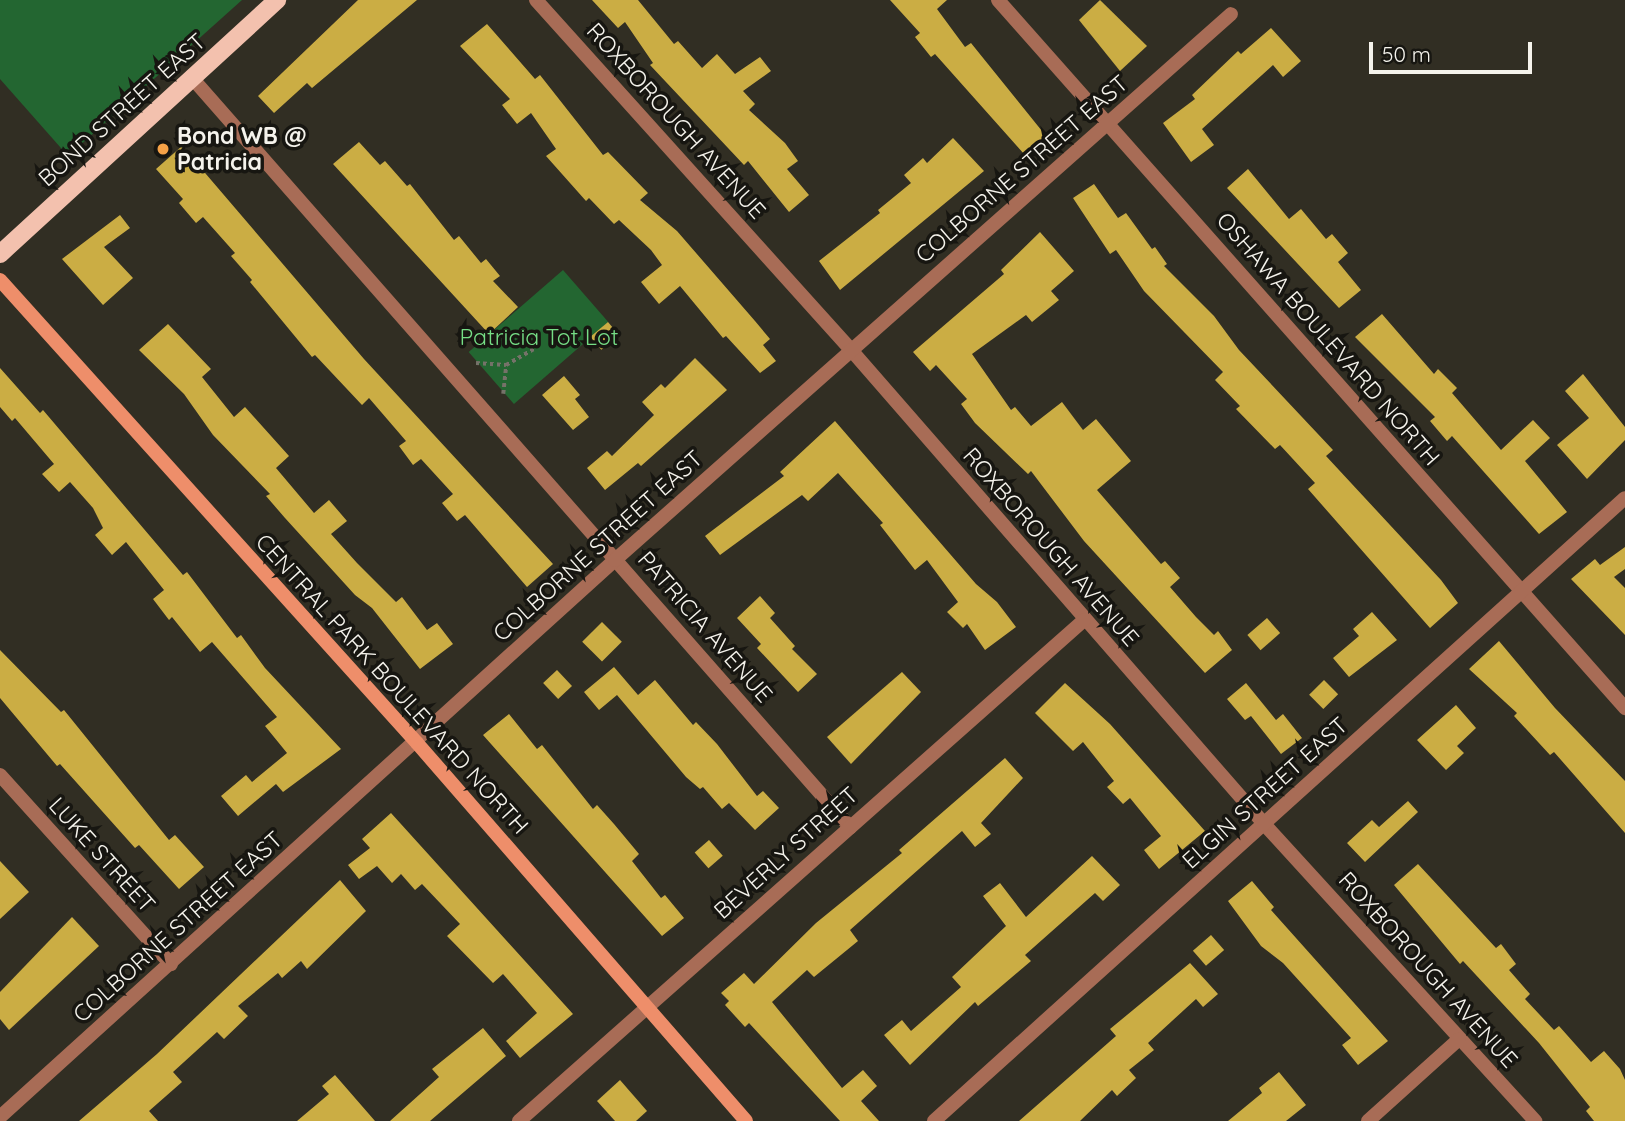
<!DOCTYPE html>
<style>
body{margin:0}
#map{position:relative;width:1625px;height:1121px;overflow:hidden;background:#312e23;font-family:Quicksand,sans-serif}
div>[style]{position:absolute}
.green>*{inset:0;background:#236631;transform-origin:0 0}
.building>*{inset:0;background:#cbad44;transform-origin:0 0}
.path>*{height:3.5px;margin-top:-1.75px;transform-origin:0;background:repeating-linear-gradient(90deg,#757269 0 3.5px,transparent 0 7px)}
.street>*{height:14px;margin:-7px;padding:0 7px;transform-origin:7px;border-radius:7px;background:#a86c56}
.secondary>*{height:14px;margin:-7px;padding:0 7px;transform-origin:7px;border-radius:7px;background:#ee8e6a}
.primary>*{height:18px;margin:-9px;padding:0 9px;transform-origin:9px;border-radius:9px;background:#f3c1ae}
.dots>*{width:19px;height:19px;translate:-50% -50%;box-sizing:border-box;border:4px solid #171611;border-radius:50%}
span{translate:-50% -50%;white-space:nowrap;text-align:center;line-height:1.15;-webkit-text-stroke:7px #171611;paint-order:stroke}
.street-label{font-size:23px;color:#f5f3ec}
.poi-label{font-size:23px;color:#f5f3ec;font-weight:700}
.left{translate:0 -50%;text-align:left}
.park-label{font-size:23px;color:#76de86}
.scale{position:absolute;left:1369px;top:42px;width:163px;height:32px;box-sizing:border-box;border:4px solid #f5f3ec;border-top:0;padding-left:9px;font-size:21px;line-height:24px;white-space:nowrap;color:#f5f3ec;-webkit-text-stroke:5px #171611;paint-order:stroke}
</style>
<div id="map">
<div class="green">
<div style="clip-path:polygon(0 0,242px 0,68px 156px,0 79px)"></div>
<div style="left:563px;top:270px;width:69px;height:125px;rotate:49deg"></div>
</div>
<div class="building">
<div style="clip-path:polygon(358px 0,417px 0,312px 88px,307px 83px,274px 113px,258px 96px)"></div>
<div style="clip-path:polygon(592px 0,638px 0,674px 44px,678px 41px,702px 68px,717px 54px,735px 74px,760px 57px,771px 71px,743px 91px,755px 104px,749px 110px,785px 143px,798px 161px,787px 169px,809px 195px,789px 212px,748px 161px,744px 165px,650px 65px,653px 63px,625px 22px,618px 28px)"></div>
<div style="clip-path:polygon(890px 0,947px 0,937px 9px,965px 47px,971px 43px,1046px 136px,1024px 154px,935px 54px,931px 57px,915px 37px,920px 33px)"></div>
<div style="clip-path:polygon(1100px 0,1147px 46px,1120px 71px,1079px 20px)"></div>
<div style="clip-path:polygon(487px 24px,535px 79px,540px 75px,603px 155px,608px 152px,648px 193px,640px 200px,677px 231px,755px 321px,770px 339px,763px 345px,776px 361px,760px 373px,726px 336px,723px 338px,680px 286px,659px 304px,641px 282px,662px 265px,651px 250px,619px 220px,614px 224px,589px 198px,586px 201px,546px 156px,556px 149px,531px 113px,517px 124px,502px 105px,510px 99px,460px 46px)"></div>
<div style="clip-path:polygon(1271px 28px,1301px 61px,1283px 77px,1273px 65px,1202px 129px,1214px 145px,1191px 162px,1163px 123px,1195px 99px,1192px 95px,1238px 51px,1241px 54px)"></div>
<div style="clip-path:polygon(953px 138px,984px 171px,840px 290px,819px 261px,880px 213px,878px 210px,911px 183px,904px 175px,923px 158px,927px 163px)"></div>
<div style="clip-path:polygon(359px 142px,380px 165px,385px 161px,407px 186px,410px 184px,454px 240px,459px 236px,481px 263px,486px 259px,500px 276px,493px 281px,518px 307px,489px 334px,333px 164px)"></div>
<div style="clip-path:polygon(182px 146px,364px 359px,553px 564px,527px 587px,465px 515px,457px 521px,442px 503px,453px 494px,421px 459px,413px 465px,399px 446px,406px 441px,369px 398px,362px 405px,315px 355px,312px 357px,250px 282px,252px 280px,231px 256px,235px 253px,203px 217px,196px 223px,179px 203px,183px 199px,156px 169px)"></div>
<div style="clip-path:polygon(1248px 169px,1289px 219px,1301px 209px,1326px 239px,1332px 234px,1348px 253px,1338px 262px,1361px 290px,1339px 308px,1227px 188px)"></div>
<div style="clip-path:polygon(1094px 184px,1118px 218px,1126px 213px,1152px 249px,1155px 247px,1167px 264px,1164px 266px,1214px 316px,1239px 350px,1333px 450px,1326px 456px,1441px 580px,1458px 603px,1430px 628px,1308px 489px,1315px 483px,1280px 445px,1275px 449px,1236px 409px,1240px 406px,1215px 380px,1223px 372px,1144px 291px,1116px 250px,1110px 254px,1073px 198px)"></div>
<div style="clip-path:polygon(120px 215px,130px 228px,104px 247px,133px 278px,103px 305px,62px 259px)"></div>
<div style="clip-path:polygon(1040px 232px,1074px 271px,1051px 291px,1059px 300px,1032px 322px,1026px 315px,972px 354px,1011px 410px,1015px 407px,1031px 426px,1062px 402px,1083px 430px,1096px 419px,1131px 461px,1097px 490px,1161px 564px,1165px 561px,1180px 578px,1170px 587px,1196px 617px,1214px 635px,1218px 631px,1232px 650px,1205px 673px,1084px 541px,1031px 471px,1028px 474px,975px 423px,961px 404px,967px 399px,936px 365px,930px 371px,913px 352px,1004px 274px,1001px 270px)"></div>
<div style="clip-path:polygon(1382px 314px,1434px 374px,1438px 369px,1457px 388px,1452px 393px,1501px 450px,1533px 420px,1550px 438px,1525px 461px,1567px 512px,1539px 534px,1452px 436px,1447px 441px,1430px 421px,1435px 417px,1355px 337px)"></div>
<div style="left:608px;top:322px;width:17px;height:23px;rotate:50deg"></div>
<div style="clip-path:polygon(168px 324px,211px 369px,202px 377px,234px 417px,245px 407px,289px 456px,276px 468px,314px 513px,329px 500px,347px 521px,331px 534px,357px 563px,396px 602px,402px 597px,427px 630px,437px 623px,453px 644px,420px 669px,372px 608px,355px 595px,285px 518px,266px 496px,270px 494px,213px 435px,184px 394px,139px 350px)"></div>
<div style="clip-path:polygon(695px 358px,727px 390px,641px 466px,638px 463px,605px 490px,587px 468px,607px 451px,612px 456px,654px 415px,642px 402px,661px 384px,665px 388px)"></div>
<div style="clip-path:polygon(0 368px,40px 413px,43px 410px,183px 575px,187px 572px,237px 638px,241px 635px,265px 668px,341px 749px,283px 792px,276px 784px,238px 816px,221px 796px,246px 775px,252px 782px,287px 753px,265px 726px,277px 717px,212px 642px,200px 652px,172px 617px,169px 620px,153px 599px,164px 590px,126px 542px,112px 555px,95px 535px,103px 528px,93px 508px,70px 482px,59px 492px,42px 474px,54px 464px,15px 418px,12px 421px,0 407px)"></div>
<div style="clip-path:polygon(1583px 374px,1625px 427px,1625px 440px,1587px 479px,1557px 445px,1589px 418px,1565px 391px)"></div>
<div style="clip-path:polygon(564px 376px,580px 395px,575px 399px,589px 417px,573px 430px,542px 395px)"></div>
<div style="clip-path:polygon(835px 421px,976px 584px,997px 602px,1016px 627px,985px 650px,967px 624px,963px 628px,947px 612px,958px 602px,927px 560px,915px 570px,880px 525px,883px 523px,838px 473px,808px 501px,802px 495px,720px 555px,705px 536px,784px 476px,780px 472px)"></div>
<div style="clip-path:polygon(1625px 547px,1625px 569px,1614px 577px,1625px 588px,1625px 635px,1571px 579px,1595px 559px,1600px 565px)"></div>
<div style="clip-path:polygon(760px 596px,775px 613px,770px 618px,795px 646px,792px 649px,817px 674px,798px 692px,757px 648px,761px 644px,737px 618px)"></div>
<div style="clip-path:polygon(1372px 612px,1397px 640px,1349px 677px,1333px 658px,1359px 636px,1353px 629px)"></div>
<div style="left:1267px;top:618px;width:20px;height:26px;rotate:49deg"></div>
<div style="left:602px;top:622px;width:28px;height:28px;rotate:45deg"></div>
<div style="clip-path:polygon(1499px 641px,1555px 708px,1625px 781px,1625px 833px,1554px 752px,1550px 755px,1514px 716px,1517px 713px,1469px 669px)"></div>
<div style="clip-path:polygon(0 650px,61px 712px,64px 710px,169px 840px,175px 835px,204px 867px,179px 889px,139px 845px,135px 848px,60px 764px,57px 766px,0 698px)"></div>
<div style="clip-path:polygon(614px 667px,638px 695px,655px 680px,693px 725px,696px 722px,717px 744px,757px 796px,763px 791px,779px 808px,755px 830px,729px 803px,722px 809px,703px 787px,700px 789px,686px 777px,617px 695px,599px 710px,584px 692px)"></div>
<div style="left:557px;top:670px;width:22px;height:19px;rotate:47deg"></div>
<div style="clip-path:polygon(902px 672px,921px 692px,851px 764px,827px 737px)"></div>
<div style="left:1324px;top:680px;width:20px;height:21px;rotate:45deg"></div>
<div style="clip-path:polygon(1065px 683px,1110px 724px,1205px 831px,1159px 869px,1144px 850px,1161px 836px,1130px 798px,1123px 804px,1107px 787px,1114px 781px,1083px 742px,1073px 751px,1035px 713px)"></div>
<div style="clip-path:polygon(1246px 683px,1276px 720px,1283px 714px,1302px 738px,1281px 754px,1251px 716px,1245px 720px,1227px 699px)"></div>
<div style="clip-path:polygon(1456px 705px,1476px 728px,1457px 746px,1464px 753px,1446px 770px,1417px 740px)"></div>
<div style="clip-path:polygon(509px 714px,537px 749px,542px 745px,593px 809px,597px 805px,614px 824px,639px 854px,632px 861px,661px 898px,665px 895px,684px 918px,662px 936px,483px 735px)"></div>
<div style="clip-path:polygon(1005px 758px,1023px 778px,981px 823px,991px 834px,975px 847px,962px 831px,850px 930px,858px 941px,814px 977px,807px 970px,772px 1002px,842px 1088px,863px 1070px,877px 1086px,861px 1101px,879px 1121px,840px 1121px,749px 1023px,745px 1027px,725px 1005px,729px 1001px,721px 993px,744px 973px,754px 984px,816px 923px,902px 853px,899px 850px)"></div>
<div style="clip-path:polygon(1408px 801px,1418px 812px,1365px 862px,1347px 843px,1372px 820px,1379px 827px)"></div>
<div style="clip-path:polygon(391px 813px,573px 1014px,520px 1058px,506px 1041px,537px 1013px,503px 974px,493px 983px,447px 936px,460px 924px,422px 884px,415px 890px,401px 874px,392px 883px,377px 866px,359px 879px,348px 865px,370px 848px,362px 839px)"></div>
<div style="left:709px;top:840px;width:21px;height:19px;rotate:49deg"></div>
<div style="clip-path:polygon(1092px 856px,1120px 885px,1103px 901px,1095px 893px,1025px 955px,1031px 961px,978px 1006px,975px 1002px,910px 1065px,884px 1035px,902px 1020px,911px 1031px,961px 987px,952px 977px,1006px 926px,983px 896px,1000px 883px,1026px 917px)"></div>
<div style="clip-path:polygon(0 861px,29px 892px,0 919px)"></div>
<div style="clip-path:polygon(1418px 864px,1496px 948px,1501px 944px,1516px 964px,1509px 970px,1530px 994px,1525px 999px,1554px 1030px,1559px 1026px,1591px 1062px,1604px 1051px,1620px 1069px,1625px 1080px,1625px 1121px,1594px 1121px,1586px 1111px,1590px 1107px,1539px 1043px,1463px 961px,1460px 964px,1394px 885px)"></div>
<div style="clip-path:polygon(340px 880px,366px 911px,307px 969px,301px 961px,282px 978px,278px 973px,238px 1006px,248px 1016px,224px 1039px,217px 1032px,173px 1072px,182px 1082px,149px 1111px,158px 1121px,79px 1121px,157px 1054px)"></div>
<div style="clip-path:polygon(1252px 881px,1274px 907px,1271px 910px,1388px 1041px,1358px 1065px,1342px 1045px,1351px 1038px,1283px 963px,1261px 946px,1228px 901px)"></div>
<div style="clip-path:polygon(72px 917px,99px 946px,9px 1030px,0 1019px,0 992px)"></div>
<div style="left:1211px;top:935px;width:20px;height:24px;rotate:49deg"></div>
<div style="clip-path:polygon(1190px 963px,1218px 994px,1203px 1007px,1196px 999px,1148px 1043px,1154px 1050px,1129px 1070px,1136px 1078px,1117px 1096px,1112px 1090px,1080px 1121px,1019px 1121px,1116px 1036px,1110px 1029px)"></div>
<div style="clip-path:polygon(483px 1028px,506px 1056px,430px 1121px,390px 1121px,439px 1077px,432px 1069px)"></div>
<div style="clip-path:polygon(1279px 1072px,1306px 1105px,1286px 1121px,1228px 1121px,1262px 1093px,1259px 1088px)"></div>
<div style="clip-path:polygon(335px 1075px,375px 1121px,297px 1121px,329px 1094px,322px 1086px)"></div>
<div style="clip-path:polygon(620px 1080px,647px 1111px,636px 1121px,615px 1121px,597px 1101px)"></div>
</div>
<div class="path">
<div style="left:476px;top:363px;width:30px;rotate:4deg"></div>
<div style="left:503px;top:394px;width:29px;rotate:-84deg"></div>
<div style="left:506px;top:365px;width:34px;rotate:-30deg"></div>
</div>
<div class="street">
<div style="left:536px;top:0;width:472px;rotate:48deg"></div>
<div style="left:852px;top:351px;width:629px;rotate:48.93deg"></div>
<div style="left:1265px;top:825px;width:401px;rotate:47.6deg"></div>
<div style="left:998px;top:0;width:946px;rotate:48.47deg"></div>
<div style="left:193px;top:79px;width:996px;rotate:48.71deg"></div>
<div style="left:0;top:775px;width:255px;rotate:47.9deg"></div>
<div style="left:0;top:1117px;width:830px;rotate:-42.17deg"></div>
<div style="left:615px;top:560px;width:823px;rotate:-41.55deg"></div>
<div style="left:519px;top:1121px;width:755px;rotate:-41.56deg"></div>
<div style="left:934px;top:1121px;width:930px;rotate:-42.04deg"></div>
<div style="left:1368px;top:1121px;width:122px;rotate:-42deg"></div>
</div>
<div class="secondary">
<div style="left:0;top:280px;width:623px;rotate:47.99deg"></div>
<div style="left:417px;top:743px;width:501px;rotate:48.96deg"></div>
</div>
<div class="primary">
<div style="left:0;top:254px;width:376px;rotate:-42.5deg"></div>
</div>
<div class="dots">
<div style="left:163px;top:149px;background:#f6a247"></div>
</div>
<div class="street-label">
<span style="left:122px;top:110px;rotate:-42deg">BOND STREET EAST</span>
<span style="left:676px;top:121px;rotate:48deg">ROXBOROUGH AVENUE</span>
<span style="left:1022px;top:169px;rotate:-41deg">COLBORNE STREET EAST</span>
<span style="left:1328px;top:339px;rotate:49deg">OSHAWA BOULEVARD NORTH</span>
<span style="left:598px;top:546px;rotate:-42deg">COLBORNE STREET EAST</span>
<span style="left:1051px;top:547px;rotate:49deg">ROXBOROUGH AVENUE</span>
<span style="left:705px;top:627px;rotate:49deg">PATRICIA AVENUE</span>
<span style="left:392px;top:684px;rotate:48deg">CENTRAL PARK BOULEVARD NORTH</span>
<span style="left:1265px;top:793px;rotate:-42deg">ELGIN STREET EAST</span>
<span style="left:786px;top:853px;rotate:-42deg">BEVERLY STREET</span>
<span style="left:102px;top:855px;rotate:48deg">LUKE STREET</span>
<span style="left:178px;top:927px;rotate:-42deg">COLBORNE STREET EAST</span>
<span style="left:1428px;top:970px;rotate:48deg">ROXBOROUGH AVENUE</span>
</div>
<div class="poi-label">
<span class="left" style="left:177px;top:149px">Bond WB @<br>Patricia</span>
</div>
<div class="park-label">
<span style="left:539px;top:337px">Patricia Tot Lot</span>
</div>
<div class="scale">50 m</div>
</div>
